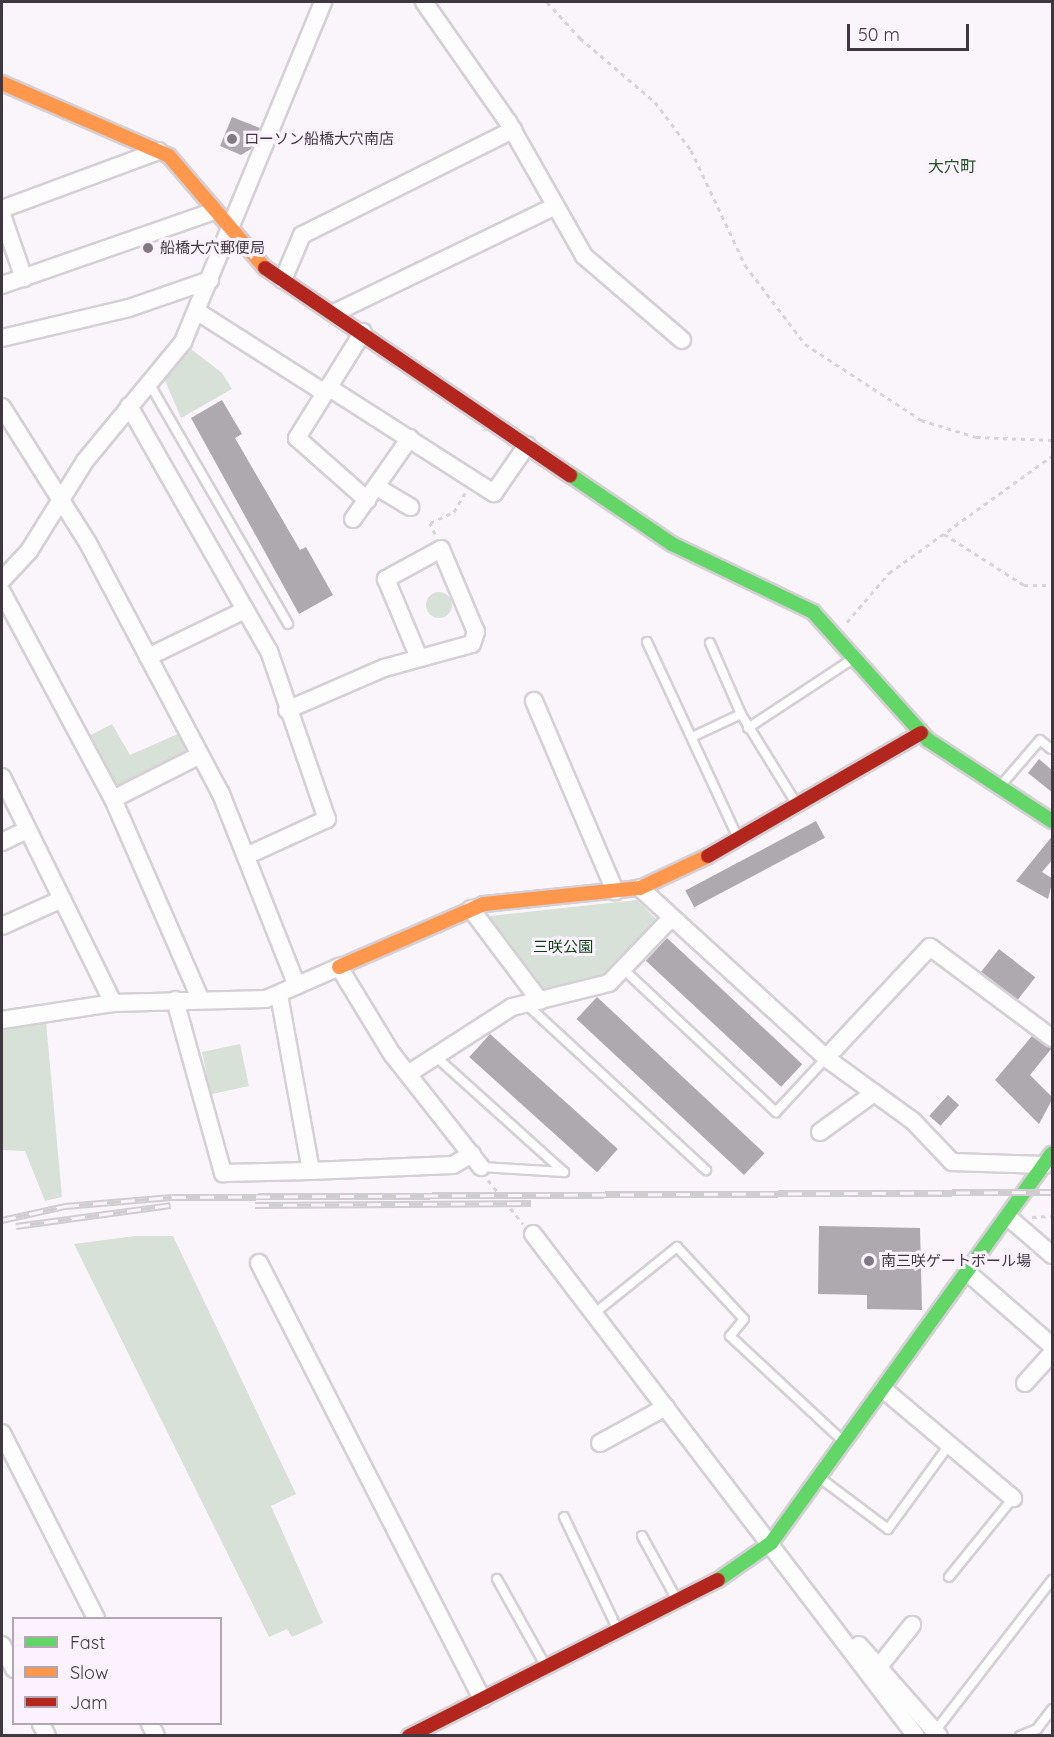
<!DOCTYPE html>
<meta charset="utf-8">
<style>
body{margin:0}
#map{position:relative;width:1054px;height:1737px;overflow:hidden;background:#faf4fb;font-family:Quicksand,"Noto Sans JP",sans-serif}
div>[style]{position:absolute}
.green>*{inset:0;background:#d7e1d7;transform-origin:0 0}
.round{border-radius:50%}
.building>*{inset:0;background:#aea8af;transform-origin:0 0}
.path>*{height:3px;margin-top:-1.5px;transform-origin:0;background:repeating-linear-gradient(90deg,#d7d4d7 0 4.5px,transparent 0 9px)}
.roads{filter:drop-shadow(2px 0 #d5cfd6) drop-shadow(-2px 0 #d5cfd6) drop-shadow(0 2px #d5cfd6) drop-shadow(0 -2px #d5cfd6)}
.lane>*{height:8px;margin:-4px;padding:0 4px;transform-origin:4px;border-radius:4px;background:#fefdfe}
.street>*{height:16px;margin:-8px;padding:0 8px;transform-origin:8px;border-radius:8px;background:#fefdfe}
.fast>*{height:14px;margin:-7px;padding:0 7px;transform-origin:7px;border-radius:7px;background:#63d668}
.slow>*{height:14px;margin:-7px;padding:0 7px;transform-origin:7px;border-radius:7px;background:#ff974d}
.jam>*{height:14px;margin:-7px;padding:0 7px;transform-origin:7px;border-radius:7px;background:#b3261e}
.rail>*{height:7px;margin-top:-3.5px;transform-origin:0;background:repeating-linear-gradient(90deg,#fcf1fe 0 14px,#cfcdd0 0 28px);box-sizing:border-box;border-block:2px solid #cfcdd0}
.dots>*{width:16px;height:16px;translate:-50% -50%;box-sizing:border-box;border:3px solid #fcf1fe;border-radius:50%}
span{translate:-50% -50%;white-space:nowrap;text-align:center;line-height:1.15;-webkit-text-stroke:6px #fcf1fe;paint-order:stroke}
.poi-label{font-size:15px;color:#3f3841}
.left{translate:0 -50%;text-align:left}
.park-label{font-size:15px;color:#053f0b}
.neighbourhood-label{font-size:16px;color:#1d5320}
.frame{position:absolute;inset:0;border:3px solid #3f3841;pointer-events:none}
.legend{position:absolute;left:12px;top:1617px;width:210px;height:108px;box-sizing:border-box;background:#fcf1fe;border:2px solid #b0a7b2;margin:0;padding:8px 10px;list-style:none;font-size:18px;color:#3f3841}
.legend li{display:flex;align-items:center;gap:12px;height:30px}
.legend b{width:30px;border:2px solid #b0a7b2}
.scale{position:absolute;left:847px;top:24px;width:122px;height:27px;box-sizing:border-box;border:3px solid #3f3841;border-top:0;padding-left:8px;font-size:18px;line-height:21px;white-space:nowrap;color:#3f3841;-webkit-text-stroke:4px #fcf1fe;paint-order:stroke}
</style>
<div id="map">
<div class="green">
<div style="clip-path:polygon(191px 349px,222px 373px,232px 389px,181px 418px,164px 378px)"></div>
<div class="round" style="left:426px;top:592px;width:26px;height:26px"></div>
<div style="clip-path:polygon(112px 724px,130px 755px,180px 733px,187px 757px,121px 791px,114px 788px,87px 737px)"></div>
<div style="clip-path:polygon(637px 900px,656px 919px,654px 925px,608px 976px,543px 995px,488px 921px,490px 916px)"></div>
<div style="clip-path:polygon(46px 1022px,62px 1197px,45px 1201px,25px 1151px,2px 1150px,2px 1028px)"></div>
<div style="left:240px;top:1044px;width:43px;height:39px;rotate:78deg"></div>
<div style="clip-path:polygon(135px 1236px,173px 1236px,296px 1494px,271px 1506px,323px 1623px,292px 1637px,287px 1629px,269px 1637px,74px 1244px)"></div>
</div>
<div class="building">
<div style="clip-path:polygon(232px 117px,260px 128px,251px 149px,241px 155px,220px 146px)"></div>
<div style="clip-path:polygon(222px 400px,242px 434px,235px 438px,300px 550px,306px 547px,333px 595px,299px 614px,191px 418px)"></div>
<div style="clip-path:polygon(1039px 759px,1053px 771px,1053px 793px,1028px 773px)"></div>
<div style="left:816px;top:821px;width:19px;height:148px;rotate:62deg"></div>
<div style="clip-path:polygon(1053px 835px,1053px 859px,1042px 872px,1053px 879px,1048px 899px,1016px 881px)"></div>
<div style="left:667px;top:938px;width:185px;height:31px;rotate:43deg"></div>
<div style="left:999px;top:949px;width:46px;height:29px;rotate:38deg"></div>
<div style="left:597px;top:997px;width:229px;height:30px;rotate:43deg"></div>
<div style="left:490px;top:1034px;width:172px;height:31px;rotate:42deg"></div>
<div style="clip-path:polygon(1032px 1036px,1052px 1048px,1030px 1075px,1053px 1098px,1039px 1124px,995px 1080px)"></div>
<div style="left:948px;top:1095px;width:15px;height:28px;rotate:42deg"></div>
<div style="clip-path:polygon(819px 1226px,920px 1228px,922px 1310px,867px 1309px,867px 1295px,818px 1294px)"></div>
</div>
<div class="path">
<div style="left:547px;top:2px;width:49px;rotate:47.5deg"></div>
<div style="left:580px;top:38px;width:99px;rotate:40.5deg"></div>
<div style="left:655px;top:102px;width:60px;rotate:53.1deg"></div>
<div style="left:691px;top:150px;width:127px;rotate:64.8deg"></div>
<div style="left:745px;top:265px;width:99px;rotate:52.8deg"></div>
<div style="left:805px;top:344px;width:139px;rotate:33.2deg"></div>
<div style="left:921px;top:420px;width:58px;rotate:17.2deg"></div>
<div style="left:976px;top:437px;width:76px;rotate:2.3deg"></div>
<div style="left:435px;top:534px;width:12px;rotate:-114deg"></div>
<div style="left:430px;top:523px;width:26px;rotate:-25deg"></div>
<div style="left:454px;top:512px;width:22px;rotate:-60deg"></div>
<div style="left:944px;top:534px;width:95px;rotate:32.5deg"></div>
<div style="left:1024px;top:585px;width:28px"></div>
<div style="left:847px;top:622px;width:65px;rotate:-49.4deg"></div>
<div style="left:889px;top:573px;width:201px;rotate:-35.7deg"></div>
<div style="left:488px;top:1180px;width:56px;rotate:51.5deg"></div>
<div style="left:1032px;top:1217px;width:20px;rotate:-3deg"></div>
</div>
<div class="roads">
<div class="lane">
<div style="left:149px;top:383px;width:278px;rotate:60deg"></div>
<div style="left:647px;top:642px;width:214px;rotate:65.1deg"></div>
<div style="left:710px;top:643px;width:77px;rotate:66.4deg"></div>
<div style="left:741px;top:714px;width:105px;rotate:58.3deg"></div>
<div style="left:748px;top:728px;width:127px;rotate:-33.4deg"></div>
<div style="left:692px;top:737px;width:54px;rotate:-25.1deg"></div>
<div style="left:1002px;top:784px;width:58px;rotate:-49.2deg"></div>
<div style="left:1040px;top:740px;width:14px;rotate:39deg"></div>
<div style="left:622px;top:968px;width:211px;rotate:43.1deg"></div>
<div style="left:776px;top:1112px;width:74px;rotate:-47.2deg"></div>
<div style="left:526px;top:1004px;width:245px;rotate:42.7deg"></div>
<div style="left:434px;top:1055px;width:175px;rotate:42deg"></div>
<div style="left:564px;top:1172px;width:83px;rotate:-176.6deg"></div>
<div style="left:596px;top:1312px;width:104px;rotate:-38.7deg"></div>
<div style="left:677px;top:1247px;width:98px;rotate:47.1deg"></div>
<div style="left:744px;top:1319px;width:22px;rotate:129deg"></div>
<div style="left:730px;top:1336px;width:153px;rotate:42.9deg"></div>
<div style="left:820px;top:1478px;width:85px;rotate:36.9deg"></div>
<div style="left:888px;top:1529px;width:104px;rotate:-54deg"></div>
<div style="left:564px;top:1517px;width:125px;rotate:64.5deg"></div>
<div style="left:642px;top:1536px;width:71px;rotate:61.3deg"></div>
<div style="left:949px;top:1577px;width:102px;rotate:-51deg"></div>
<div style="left:497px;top:1579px;width:98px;rotate:60.8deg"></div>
<div style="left:936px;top:1730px;width:190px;rotate:-52.3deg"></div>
<div style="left:1020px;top:1736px;width:18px;rotate:-22deg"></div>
<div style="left:1037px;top:1729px;width:25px;rotate:-53deg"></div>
</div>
<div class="street">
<div style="left:424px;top:2px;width:146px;rotate:55deg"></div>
<div style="left:508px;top:122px;width:154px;rotate:60.4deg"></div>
<div style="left:584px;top:256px;width:129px;rotate:40.6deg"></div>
<div style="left:2px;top:209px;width:167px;rotate:-20.3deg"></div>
<div style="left:2px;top:215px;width:67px;rotate:70.8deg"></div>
<div style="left:283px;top:280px;width:49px;rotate:-67.1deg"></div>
<div style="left:302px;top:235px;width:236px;rotate:-26.5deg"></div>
<div style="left:2px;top:285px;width:225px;rotate:-19.2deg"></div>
<div style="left:198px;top:312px;width:151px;rotate:32.5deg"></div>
<div style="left:334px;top:313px;width:246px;rotate:-25.8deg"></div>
<div style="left:363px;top:332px;width:125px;rotate:121.9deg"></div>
<div style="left:297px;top:438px;width:94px;rotate:41.5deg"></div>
<div style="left:2px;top:338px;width:130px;rotate:-13.3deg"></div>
<div style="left:129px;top:308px;width:86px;rotate:-19.1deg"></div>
<div style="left:328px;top:387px;width:197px;rotate:32.6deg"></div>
<div style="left:494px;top:493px;width:58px;rotate:-55.5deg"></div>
<div style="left:129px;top:406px;width:282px;rotate:60.3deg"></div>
<div style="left:269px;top:651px;width:178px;rotate:71deg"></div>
<div style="left:327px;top:819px;width:89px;rotate:155.4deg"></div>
<div style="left:2px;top:407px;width:161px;rotate:57.7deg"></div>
<div style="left:88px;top:543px;width:284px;rotate:62.1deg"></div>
<div style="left:221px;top:794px;width:206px;rotate:68.4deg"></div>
<div style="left:377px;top:487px;width:39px;rotate:31deg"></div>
<div style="left:353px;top:519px;width:99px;rotate:-54.9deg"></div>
<div style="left:2px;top:580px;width:40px;rotate:-47deg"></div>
<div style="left:29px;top:551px;width:106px;rotate:-58.1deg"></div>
<div style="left:85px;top:461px;width:154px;rotate:-50.5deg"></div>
<div style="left:183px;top:342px;width:368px;rotate:-67.6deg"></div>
<div style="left:2px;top:592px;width:235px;rotate:61.8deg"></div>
<div style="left:113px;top:799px;width:219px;rotate:66.4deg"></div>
<div style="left:148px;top:657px;width:108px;rotate:-25.9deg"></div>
<div style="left:534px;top:701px;width:207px;rotate:66.9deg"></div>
<div style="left:287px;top:710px;width:106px;rotate:-23.4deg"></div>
<div style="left:384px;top:668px;width:91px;rotate:-15.3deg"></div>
<div style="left:472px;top:644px;width:13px;rotate:-72deg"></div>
<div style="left:476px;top:632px;width:90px;rotate:-112.9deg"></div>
<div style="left:441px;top:549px;width:63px;rotate:151.4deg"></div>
<div style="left:386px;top:579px;width:86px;rotate:67.3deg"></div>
<div style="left:2px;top:777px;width:252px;rotate:63.8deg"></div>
<div style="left:113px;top:799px;width:97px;rotate:-26.8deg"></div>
<div style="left:2px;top:842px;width:28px;rotate:-26deg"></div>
<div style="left:640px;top:888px;width:252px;rotate:42.4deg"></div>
<div style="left:826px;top:1058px;width:107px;rotate:35.9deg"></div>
<div style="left:913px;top:1121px;width:57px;rotate:46.4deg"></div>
<div style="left:952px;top:1162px;width:93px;rotate:1.8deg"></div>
<div style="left:471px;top:909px;width:115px;rotate:53.1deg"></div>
<div style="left:2px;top:926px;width:66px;rotate:-24.2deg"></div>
<div style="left:175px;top:1000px;width:180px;rotate:74.5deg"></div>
<div style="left:223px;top:1173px;width:88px;rotate:-1.3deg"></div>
<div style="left:311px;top:1171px;width:179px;rotate:-100.3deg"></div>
<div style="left:2px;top:1020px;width:112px;rotate:-8.7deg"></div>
<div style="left:113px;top:1003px;width:153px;rotate:-1.5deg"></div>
<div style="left:266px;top:999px;width:80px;rotate:-23.7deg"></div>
<div style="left:339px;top:967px;width:102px;rotate:58.7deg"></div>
<div style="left:392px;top:1054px;width:144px;rotate:51.8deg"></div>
<div style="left:826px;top:1058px;width:152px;rotate:-46.9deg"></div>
<div style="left:930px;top:947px;width:152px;rotate:36.7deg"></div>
<div style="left:411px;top:1072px;width:120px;rotate:-32.8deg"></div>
<div style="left:512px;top:1007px;width:100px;rotate:-13.9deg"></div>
<div style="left:609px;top:983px;width:91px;rotate:-46.3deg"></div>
<div style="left:820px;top:1132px;width:67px;rotate:-35.8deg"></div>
<div style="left:311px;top:1171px;width:142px;rotate:-2.4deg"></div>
<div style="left:453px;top:1165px;width:22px;rotate:-30deg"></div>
<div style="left:1008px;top:1217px;width:58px;rotate:40.8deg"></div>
<div style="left:533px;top:1234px;width:631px;rotate:52.66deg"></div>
<div style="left:259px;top:1263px;width:490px;rotate:62.9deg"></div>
<div style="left:967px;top:1272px;width:113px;rotate:41deg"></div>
<div style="left:1025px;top:1383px;width:40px;rotate:-48deg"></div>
<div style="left:883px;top:1389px;width:170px;rotate:40deg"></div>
<div style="left:2px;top:1433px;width:208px;rotate:63.1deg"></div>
<div style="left:600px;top:1443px;width:75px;rotate:-28.6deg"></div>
<div style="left:2px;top:1645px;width:27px;rotate:63deg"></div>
<div style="left:859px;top:1645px;width:121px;rotate:48.7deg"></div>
<div style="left:881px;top:1664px;width:50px;rotate:-51.5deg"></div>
<div style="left:41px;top:1724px;width:13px;rotate:63deg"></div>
<div style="left:150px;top:1724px;width:13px;rotate:63deg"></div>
</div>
<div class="fast">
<div style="left:570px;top:475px;width:123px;rotate:34.1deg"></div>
<div style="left:672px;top:544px;width:157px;rotate:25.7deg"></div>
<div style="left:813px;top:612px;width:172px;rotate:48.1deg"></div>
<div style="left:928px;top:740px;width:148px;rotate:33.2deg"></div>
<div style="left:718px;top:1580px;width:65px;rotate:-34.9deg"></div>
<div style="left:771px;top:1543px;width:480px;rotate:-54.2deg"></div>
</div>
<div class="slow">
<div style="left:2px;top:83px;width:182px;rotate:23.6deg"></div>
<div style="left:169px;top:156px;width:148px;rotate:49.4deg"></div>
<div style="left:339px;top:967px;width:158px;rotate:-23.5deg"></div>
<div style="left:484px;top:904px;width:157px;rotate:-5.9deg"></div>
<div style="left:640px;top:888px;width:75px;rotate:-25.2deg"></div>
</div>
<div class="jam">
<div style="left:265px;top:268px;width:369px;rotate:34.2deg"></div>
<div style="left:708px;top:856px;width:246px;rotate:-30deg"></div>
<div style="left:409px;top:1736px;width:346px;rotate:-26.8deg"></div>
</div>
</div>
<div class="rail">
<div style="left:255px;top:1205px;width:276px;rotate:-0.4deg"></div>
<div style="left:2px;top:1220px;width:65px;rotate:-12.5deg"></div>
<div style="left:65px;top:1206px;width:107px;rotate:-4.8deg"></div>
<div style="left:172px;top:1197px;width:880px;rotate:-0.33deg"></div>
<div style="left:16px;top:1226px;width:156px;rotate:-7.7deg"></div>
</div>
<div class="dots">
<div style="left:232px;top:139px;background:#807a82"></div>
<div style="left:148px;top:248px;background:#807a82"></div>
<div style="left:869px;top:1261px;background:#807a82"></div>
</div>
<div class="poi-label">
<span class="left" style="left:244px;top:139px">ローソン船橋大穴南店</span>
<span class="left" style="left:160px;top:248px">船橋大穴郵便局</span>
<span class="left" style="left:881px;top:1261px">南三咲ゲートボール場</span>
</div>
<div class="park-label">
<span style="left:563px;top:947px">三咲公園</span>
</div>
<div class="neighbourhood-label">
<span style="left:952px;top:166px">大穴町</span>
</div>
<div class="frame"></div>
<ul class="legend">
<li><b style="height:8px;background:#63d668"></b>Fast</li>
<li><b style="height:8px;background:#ff974d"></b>Slow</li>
<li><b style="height:8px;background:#b3261e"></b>Jam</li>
</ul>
<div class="scale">50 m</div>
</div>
